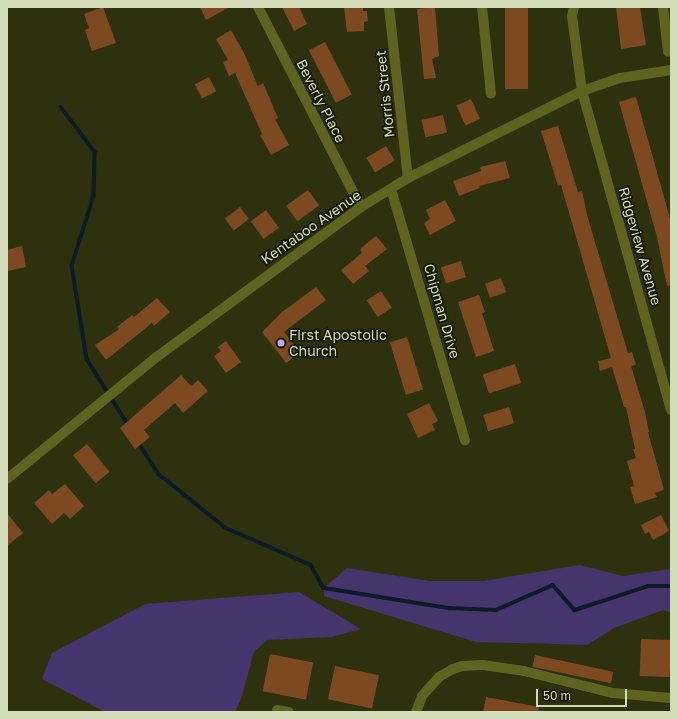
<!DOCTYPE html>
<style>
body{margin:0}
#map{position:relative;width:678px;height:719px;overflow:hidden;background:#2d310d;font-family:"Golos Text",sans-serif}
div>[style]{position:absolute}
.green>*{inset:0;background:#46346d}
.stream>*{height:3.5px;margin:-1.75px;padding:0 1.75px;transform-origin:1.75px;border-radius:1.75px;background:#0c1c26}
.building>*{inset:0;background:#7c4921;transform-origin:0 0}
.street>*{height:10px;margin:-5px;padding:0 5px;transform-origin:5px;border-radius:5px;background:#5c641f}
.dots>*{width:11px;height:11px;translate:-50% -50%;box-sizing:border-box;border:2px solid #151900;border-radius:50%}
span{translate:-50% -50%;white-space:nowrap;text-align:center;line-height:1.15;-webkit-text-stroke:3.5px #151900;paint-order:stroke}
.street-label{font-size:14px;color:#d4dbb8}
.poi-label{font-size:14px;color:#d4dbb8}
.left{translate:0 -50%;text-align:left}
.frame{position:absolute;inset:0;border:8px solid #d4dbb8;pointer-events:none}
.scale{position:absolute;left:536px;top:689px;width:91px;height:18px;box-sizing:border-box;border:2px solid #d4dbb8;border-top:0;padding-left:5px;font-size:12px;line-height:14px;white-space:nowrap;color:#d4dbb8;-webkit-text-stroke:3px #151900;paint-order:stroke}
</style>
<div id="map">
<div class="green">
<div style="clip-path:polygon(580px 565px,623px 576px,671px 569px,671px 612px,663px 610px,614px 628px,587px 645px,476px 642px,324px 596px,324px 588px,347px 568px,429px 581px,484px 581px)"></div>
<div style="clip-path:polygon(299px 592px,361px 629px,332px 637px,267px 640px,254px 652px,241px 699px,235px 712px,105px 712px,42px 679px,52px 653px,145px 604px)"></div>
</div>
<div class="stream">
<div style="left:61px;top:107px;width:56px;rotate:52.9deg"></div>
<div style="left:95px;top:152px;width:44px;rotate:91.3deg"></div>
<div style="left:94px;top:196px;width:73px;rotate:107.4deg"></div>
<div style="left:72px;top:266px;width:94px;rotate:80.8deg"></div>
<div style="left:87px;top:359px;width:79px;rotate:57.9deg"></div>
<div style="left:138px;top:442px;width:38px;rotate:57deg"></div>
<div style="left:159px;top:474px;width:86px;rotate:38.9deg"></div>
<div style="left:226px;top:528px;width:93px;rotate:23.5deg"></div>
<div style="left:311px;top:565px;width:26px;rotate:61deg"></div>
<div style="left:324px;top:588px;width:127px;rotate:9.1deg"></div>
<div style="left:449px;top:608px;width:47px;rotate:2.4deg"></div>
<div style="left:496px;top:610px;width:62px;rotate:-23.7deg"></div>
<div style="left:553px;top:585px;width:33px;rotate:49deg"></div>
<div style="left:575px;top:610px;width:77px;rotate:-18.2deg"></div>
<div style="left:648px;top:586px;width:23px"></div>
</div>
<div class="building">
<div style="clip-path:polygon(103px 7px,116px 43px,92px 51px,85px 30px,89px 28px,84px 14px)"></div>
<div style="clip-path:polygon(200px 7px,230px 7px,206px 20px)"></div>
<div style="clip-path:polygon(282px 7px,299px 7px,307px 24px,294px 31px)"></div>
<div style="clip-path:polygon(344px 7px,363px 7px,363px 11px,367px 11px,368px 21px,364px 22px,364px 31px,347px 32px)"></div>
<div style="clip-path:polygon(435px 7px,439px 56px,432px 59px,436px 78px,424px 79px,417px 9px)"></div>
<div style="left:505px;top:7px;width:23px;height:82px"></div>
<div style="clip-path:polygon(616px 7px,640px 7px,646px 45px,621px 49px)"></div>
<div style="clip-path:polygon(231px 30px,244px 53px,258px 86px,263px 83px,278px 118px,275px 119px,289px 145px,271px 155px,260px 135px,262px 134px,235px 73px,229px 76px,223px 62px,228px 60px,216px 39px)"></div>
<div style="left:325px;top:42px;width:59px;height:18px;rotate:63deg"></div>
<div style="left:209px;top:77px;width:16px;height:16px;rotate:63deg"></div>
<div style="clip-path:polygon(636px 97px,671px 222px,671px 285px,667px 286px,657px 237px,619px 102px)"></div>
<div style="left:471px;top:99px;width:22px;height:16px;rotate:66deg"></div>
<div style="left:443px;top:115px;width:18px;height:22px;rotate:77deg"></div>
<div style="clip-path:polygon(558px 126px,578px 192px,582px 191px,587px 215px,628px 353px,632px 352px,636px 365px,631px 366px,645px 412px,649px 432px,648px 432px,664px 490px,655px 493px,657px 497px,635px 504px,630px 487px,634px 486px,627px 461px,636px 458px,633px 449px,635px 449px,626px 407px,624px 407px,612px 367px,600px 371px,598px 361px,611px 358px,561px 185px,558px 186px,541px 131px)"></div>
<div style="left:386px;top:146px;width:17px;height:23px;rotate:59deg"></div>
<div style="clip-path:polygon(505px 161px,510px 178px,479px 186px,480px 188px,459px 196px,453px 181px,481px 171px,480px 167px)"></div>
<div style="left:308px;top:190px;width:19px;height:27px;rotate:54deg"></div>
<div style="clip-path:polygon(445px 200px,456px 221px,430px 235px,424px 223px,430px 219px,426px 210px)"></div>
<div style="left:240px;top:207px;width:15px;height:19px;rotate:53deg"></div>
<div style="left:266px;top:210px;width:22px;height:19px;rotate:54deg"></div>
<div style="clip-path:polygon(376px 236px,387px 249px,365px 266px,369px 271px,353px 284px,341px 270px,362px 253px,360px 249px)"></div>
<div style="clip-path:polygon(22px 246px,26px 267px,8px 271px,7px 250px)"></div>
<div style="left:461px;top:261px;width:17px;height:21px;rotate:73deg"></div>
<div style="left:501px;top:278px;width:15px;height:17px;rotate:70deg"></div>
<div style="clip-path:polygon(316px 287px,326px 300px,284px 332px,300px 353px,286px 363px,262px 332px,282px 312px)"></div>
<div style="left:381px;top:291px;width:20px;height:17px;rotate:57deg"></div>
<div style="clip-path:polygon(479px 295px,485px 312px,482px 313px,494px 351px,476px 357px,458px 302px)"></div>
<div style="clip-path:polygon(157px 298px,170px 312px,154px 326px,152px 323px,106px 360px,95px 345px,119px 329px,117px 327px,132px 315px,134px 317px)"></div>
<div style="left:407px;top:337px;width:55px;height:18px;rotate:73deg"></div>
<div style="clip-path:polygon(226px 341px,241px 362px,226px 373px,214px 356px,221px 351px,218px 347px)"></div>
<div style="left:515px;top:364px;width:20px;height:34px;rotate:72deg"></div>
<div style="clip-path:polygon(181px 375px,191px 386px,198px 380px,208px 391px,183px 413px,175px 403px,144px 430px,150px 437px,135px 449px,120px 428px)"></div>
<div style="clip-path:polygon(429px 403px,438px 421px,432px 424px,435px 430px,418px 438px,407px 414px)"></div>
<div style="left:509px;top:407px;width:17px;height:27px;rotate:73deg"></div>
<div style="left:87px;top:444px;width:36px;height:18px;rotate:51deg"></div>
<div style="clip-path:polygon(65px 484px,84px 506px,70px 519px,64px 513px,52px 524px,34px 503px,49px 490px,52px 494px)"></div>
<div style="clip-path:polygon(7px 513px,23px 533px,7px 546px)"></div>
<div style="clip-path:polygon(661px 515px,669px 531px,653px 540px,649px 532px,645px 534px,641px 525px)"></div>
<div style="left:641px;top:639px;width:30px;height:37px;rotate:2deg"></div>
<div style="left:270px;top:654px;width:44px;height:38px;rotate:11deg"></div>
<div style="left:535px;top:655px;width:80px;height:12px;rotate:12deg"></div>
<div style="left:335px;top:666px;width:45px;height:34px;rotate:12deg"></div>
<div style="clip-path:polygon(486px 697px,539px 707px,538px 712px,483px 712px)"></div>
</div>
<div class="street">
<div style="left:258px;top:7px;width:225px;rotate:62.8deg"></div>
<div style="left:389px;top:7px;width:172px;rotate:83.7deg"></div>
<div style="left:482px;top:7px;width:87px;rotate:84.1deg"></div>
<div style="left:574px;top:7px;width:9px;rotate:103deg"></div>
<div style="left:572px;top:16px;width:76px;rotate:82.4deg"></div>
<div style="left:582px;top:91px;width:331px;rotate:74.4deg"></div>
<div style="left:663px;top:7px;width:45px;rotate:83.7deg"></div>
<div style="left:391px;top:189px;width:262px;rotate:73.6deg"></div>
<div style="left:7px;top:479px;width:190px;rotate:-39.2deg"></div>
<div style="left:154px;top:359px;width:257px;rotate:-36.3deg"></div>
<div style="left:361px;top:207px;width:55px;rotate:-31.7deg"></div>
<div style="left:408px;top:178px;width:195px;rotate:-26.6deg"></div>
<div style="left:582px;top:91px;width:40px;rotate:-18.9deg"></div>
<div style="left:620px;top:78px;width:52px;rotate:-8.9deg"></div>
<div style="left:277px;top:710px;width:12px;rotate:9deg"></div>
<div style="left:416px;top:712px;width:17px;rotate:-69deg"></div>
<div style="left:422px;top:696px;width:25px;rotate:-48deg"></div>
<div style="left:439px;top:677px;width:16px;rotate:-30deg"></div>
<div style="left:453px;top:669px;width:9px;rotate:-18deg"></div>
<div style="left:462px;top:666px;width:21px;rotate:-3deg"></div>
<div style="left:483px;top:665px;width:41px;rotate:8.3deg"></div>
<div style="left:524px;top:671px;width:92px;rotate:13.9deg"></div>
<div style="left:613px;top:693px;width:58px;rotate:4.9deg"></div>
</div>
<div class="dots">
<div style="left:281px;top:343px;background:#bda9f5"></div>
</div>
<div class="street-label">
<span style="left:385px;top:94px;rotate:-96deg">Morris Street</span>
<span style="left:321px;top:101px;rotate:63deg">Beverly Place</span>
<span style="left:311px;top:227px;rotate:-35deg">Kentaboo Avenue</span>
<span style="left:640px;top:246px;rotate:74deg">Ridgeview Avenue</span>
<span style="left:442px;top:311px;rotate:74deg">Chipman Drive</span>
</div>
<div class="poi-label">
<span class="left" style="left:289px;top:343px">First Apostolic<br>Church</span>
</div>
<div class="frame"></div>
<div class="scale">50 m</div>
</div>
